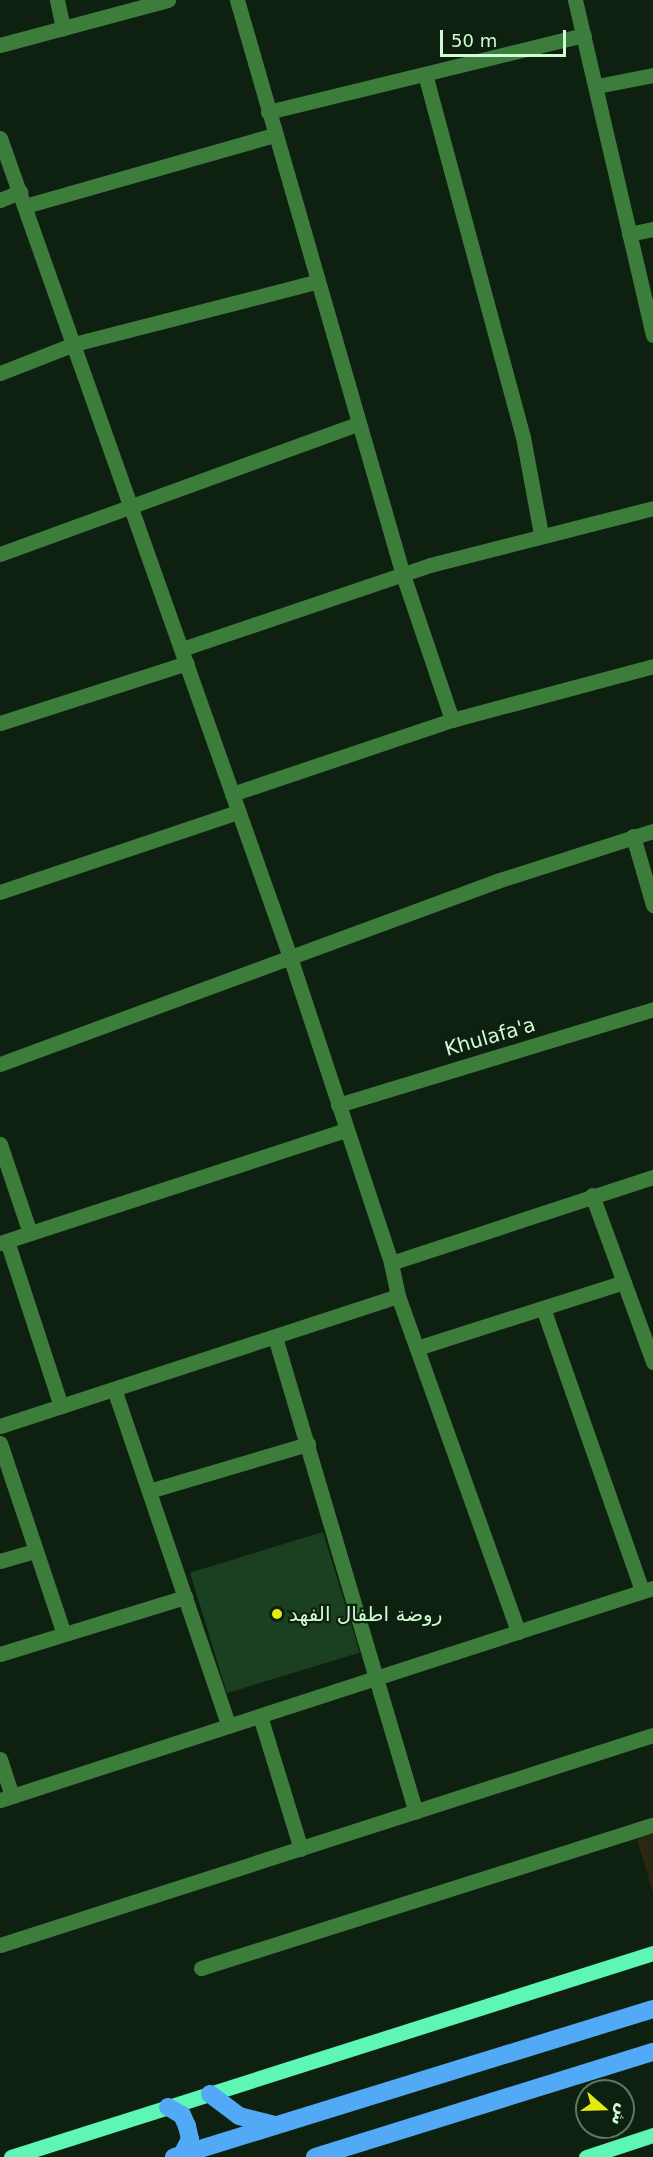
<!DOCTYPE html>
<meta charset="utf-8">
<style>
body{margin:0}
#map{position:relative;width:653px;height:2157px;overflow:hidden;background:#0e2110;font-family:"DejaVu Sans",Vazirmatn,sans-serif}
div>[style]{position:absolute}
.green>*{inset:0;background:#2a2812}
.building>*{inset:0;background:#1b4021;transform-origin:0 0}
.minor>*{height:15px;margin:-7.5px;padding:0 7.5px;transform-origin:7.5px;border-radius:7.5px;background:#3d7d3c}
.major>*{height:15px;margin:-7.5px;padding:0 7.5px;transform-origin:7.5px;border-radius:7.5px;background:#5ef6b5}
.highway>*{height:18px;margin:-9px;padding:0 9px;transform-origin:9px;border-radius:9px;background:#52aaf6}
.dots>*{width:16px;height:16px;translate:-50% -50%;box-sizing:border-box;border:3px solid #0e2110;border-radius:50%}
span{translate:-50% -50%;white-space:nowrap;text-align:center;line-height:1.15;-webkit-text-stroke:4.5px #0e2110;paint-order:stroke}
.street-label{font-size:20px;color:#d0fcd3}
.poi-label{font-size:20px;color:#d0fcd3}
.left{translate:0 -50%;text-align:left}
.north{position:absolute;left:575px;top:2079px;width:60px;height:60px;box-sizing:border-box;background:#0e2110;border:2px solid #5c795e;border-radius:50%;rotate:110deg;font-size:16px;font-weight:700;line-height:24px;text-align:center;color:#d0fcd3}
.north::after{content:'';display:block;margin:auto;width:21px;height:27px;background:#e2ec0d;clip-path:polygon(50% 0,100% 100%,50% 72%,0 100%)}
.scale{position:absolute;left:440px;top:30px;width:126px;height:27px;box-sizing:border-box;border:3px solid #d0fcd3;border-top:0;padding-left:8px;font-size:18px;line-height:21px;white-space:nowrap;color:#d0fcd3;-webkit-text-stroke:4px #0e2110;paint-order:stroke}
</style>
<div id="map">
<div class="green">
<div style="clip-path:polygon(653px 1834px,653px 1893px,637px 1839px)"></div>
</div>
<div class="building">
<div style="left:323px;top:1532px;width:126px;height:139px;rotate:73deg"></div>
</div>
<div class="minor">
<div style="left:57px;top:0;width:29px;rotate:78deg"></div>
<div style="left:237px;top:0;width:598px;rotate:73.9deg"></div>
<div style="left:403px;top:575px;width:153px;rotate:71.3deg"></div>
<div style="left:575px;top:0;width:344px;rotate:76.9deg"></div>
<div style="left:0;top:45px;width:174px;rotate:-15deg"></div>
<div style="left:425px;top:74px;width:376px;rotate:74.9deg"></div>
<div style="left:523px;top:437px;width:99px;rotate:79.5deg"></div>
<div style="left:597px;top:86px;width:57px;rotate:-11.1deg"></div>
<div style="left:268px;top:112px;width:325px;rotate:-13.7deg"></div>
<div style="left:0;top:138px;width:869px;rotate:70.5deg"></div>
<div style="left:290px;top:957px;width:322px;rotate:71.7deg"></div>
<div style="left:391px;top:1263px;width:34px;rotate:78deg"></div>
<div style="left:398px;top:1296px;width:357px;rotate:70.3deg"></div>
<div style="left:0;top:200px;width:22px;rotate:-22deg"></div>
<div style="left:25px;top:206px;width:260px;rotate:-15.9deg"></div>
<div style="left:629px;top:234px;width:25px;rotate:-12deg"></div>
<div style="left:0;top:373px;width:79px;rotate:-21.4deg"></div>
<div style="left:74px;top:344px;width:250px;rotate:-14.4deg"></div>
<div style="left:0;top:554px;width:381px;rotate:-20deg"></div>
<div style="left:182px;top:649px;width:262px;rotate:-18.7deg"></div>
<div style="left:430px;top:565px;width:230px;rotate:-14.3deg"></div>
<div style="left:0;top:723px;width:196px;rotate:-17.8deg"></div>
<div style="left:232px;top:794px;width:232px;rotate:-18.6deg"></div>
<div style="left:452px;top:720px;width:208px;rotate:-15deg"></div>
<div style="left:633px;top:836px;width:72px;rotate:73.8deg"></div>
<div style="left:0;top:892px;width:251px;rotate:-18.6deg"></div>
<div style="left:0;top:1064px;width:530px;rotate:-20.21deg"></div>
<div style="left:497px;top:881px;width:164px;rotate:-17.8deg"></div>
<div style="left:338px;top:1105px;width:329px;rotate:-16.9deg"></div>
<div style="left:0;top:1144px;width:94px;rotate:71.4deg"></div>
<div style="left:592px;top:1195px;width:178px;rotate:69.9deg"></div>
<div style="left:7px;top:1241px;width:174px;rotate:71.9deg"></div>
<div style="left:0;top:1243px;width:364px;rotate:-18.1deg"></div>
<div style="left:391px;top:1263px;width:276px;rotate:-18.2deg"></div>
<div style="left:543px;top:1308px;width:300px;rotate:70.7deg"></div>
<div style="left:275px;top:1337px;width:495px;rotate:73.5deg"></div>
<div style="left:417px;top:1348px;width:217px;rotate:-17.7deg"></div>
<div style="left:114px;top:1389px;width:356px;rotate:71.2deg"></div>
<div style="left:0;top:1426px;width:419px;rotate:-18.1deg"></div>
<div style="left:0;top:1443px;width:201px;rotate:71.5deg"></div>
<div style="left:149px;top:1491px;width:166px;rotate:-16.5deg"></div>
<div style="left:0;top:1561px;width:37px;rotate:-16deg"></div>
<div style="left:0;top:1654px;width:194px;rotate:-17.1deg"></div>
<div style="left:260px;top:1716px;width:139px;rotate:72.9deg"></div>
<div style="left:0;top:1759px;width:39px;rotate:72deg"></div>
<div style="left:0;top:1800px;width:687px;rotate:-17.99deg"></div>
<div style="left:0;top:1945px;width:686px;rotate:-17.83deg"></div>
<div style="left:201px;top:1968px;width:474px;rotate:-17.6deg"></div>
</div>
<div class="major">
<div style="left:11px;top:2157px;width:674px;rotate:-17.63deg"></div>
<div style="left:586px;top:2157px;width:71px;rotate:-18.2deg"></div>
</div>
<div class="highway">
<div style="left:210px;top:2094px;width:36px;rotate:37deg"></div>
<div style="left:239px;top:2116px;width:34px;rotate:14deg"></div>
<div style="left:168px;top:2107px;width:16px;rotate:30deg"></div>
<div style="left:182px;top:2115px;width:12px;rotate:66deg"></div>
<div style="left:187px;top:2126px;width:13px;rotate:77deg"></div>
<div style="left:190px;top:2139px;width:18px;rotate:117deg"></div>
<div style="left:174px;top:2157px;width:501px;rotate:-17.17deg"></div>
<div style="left:315px;top:2157px;width:354px;rotate:-17.3deg"></div>
</div>
<div class="dots">
<div style="left:277px;top:1614px;background:#e2ec0d"></div>
</div>
<div class="street-label">
<span style="left:490px;top:1037px;rotate:-16deg">Khulafa'a</span>
</div>
<div class="poi-label">
<span class="left" style="left:289px;top:1614px">روضة اطفال الفهد</span>
</div>
<div class="north">ش</div>
<div class="scale">50 m</div>
</div>
